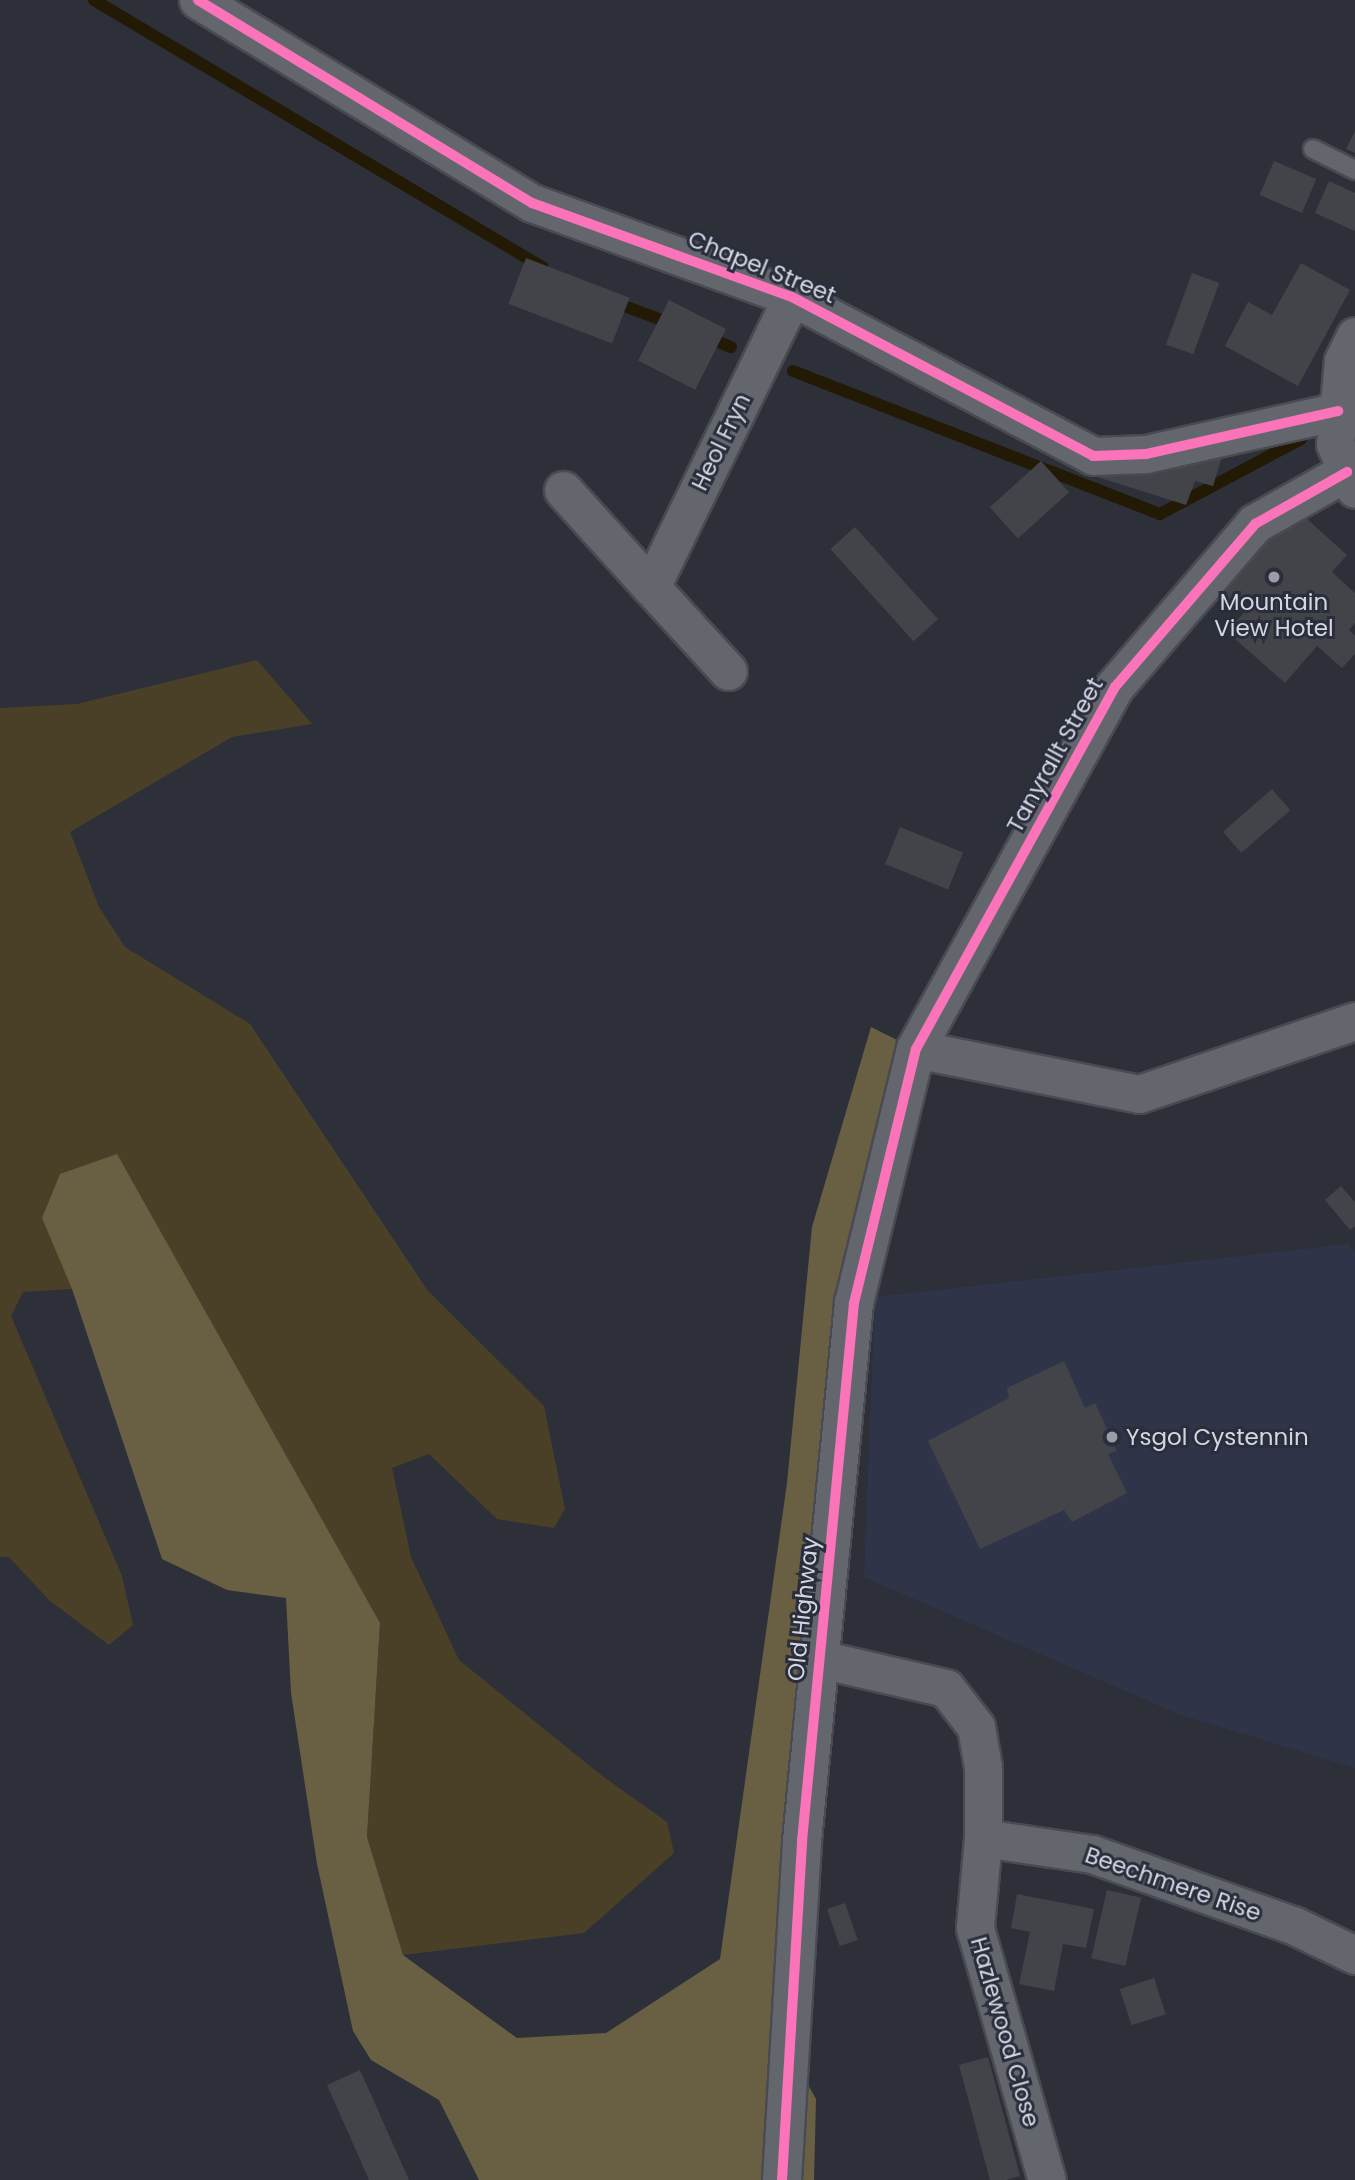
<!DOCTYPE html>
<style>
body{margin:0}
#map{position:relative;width:1355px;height:2180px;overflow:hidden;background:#2d3038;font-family:Poppins,sans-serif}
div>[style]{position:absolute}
.built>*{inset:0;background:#303448}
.green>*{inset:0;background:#4a4028}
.forest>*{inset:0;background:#695f43}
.stream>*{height:12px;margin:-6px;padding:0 6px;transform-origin:6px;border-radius:6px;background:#231a05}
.building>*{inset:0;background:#42444a;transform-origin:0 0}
.roads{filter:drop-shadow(2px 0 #484b51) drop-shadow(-2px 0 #484b51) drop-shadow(0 2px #484b51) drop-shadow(0 -2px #484b51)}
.lane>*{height:18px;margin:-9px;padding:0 9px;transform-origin:9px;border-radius:9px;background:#63666d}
.street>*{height:37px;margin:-18.5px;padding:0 18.5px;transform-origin:18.5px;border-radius:18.5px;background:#63666d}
.secondary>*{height:38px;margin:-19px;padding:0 19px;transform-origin:19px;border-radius:19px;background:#63666d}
.cycleway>*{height:10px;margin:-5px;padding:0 5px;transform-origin:5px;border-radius:5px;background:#fb73b8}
.dots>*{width:19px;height:19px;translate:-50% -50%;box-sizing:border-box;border:4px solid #292d3c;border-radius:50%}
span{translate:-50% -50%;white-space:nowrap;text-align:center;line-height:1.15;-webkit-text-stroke:6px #292d3c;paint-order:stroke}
.street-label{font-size:23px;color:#d4d7e1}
.poi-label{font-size:23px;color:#d4d7e1}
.left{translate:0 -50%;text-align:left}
</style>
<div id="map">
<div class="built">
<div style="clip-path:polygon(1349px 1244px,1355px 1253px,1355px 1768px,1178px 1714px,864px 1577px,875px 1297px)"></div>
</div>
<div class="green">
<div style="clip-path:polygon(257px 660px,312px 724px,232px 737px,70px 832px,99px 907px,125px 947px,250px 1024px,428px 1291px,544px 1406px,565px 1509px,554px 1528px,497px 1519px,429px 1454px,392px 1468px,411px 1557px,459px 1660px,601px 1775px,667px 1822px,674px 1853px,584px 1933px,403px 1955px,367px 1837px,380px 1623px,317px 1516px,72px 1289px,23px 1292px,11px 1316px,122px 1576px,133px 1625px,109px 1645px,50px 1601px,9px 1557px,0 1557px,0 708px,77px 704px)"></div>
</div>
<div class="forest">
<div style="clip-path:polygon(871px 1027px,903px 1043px,766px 2180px,479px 2180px,439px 2100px,371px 2060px,353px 2031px,317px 1864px,291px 1693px,286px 1598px,227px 1590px,162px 1559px,72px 1289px,42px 1218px,60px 1174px,117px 1154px,380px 1623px,367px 1837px,403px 1955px,517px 2038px,606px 2033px,720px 1959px,787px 1483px,812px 1227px)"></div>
<div style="clip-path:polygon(807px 2083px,816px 2099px,814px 2180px,801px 2180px)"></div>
</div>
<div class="stream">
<div style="left:94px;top:0;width:522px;rotate:30.79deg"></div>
<div style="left:611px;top:301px;width:66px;rotate:20.4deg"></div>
<div style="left:706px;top:337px;width:27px;rotate:22deg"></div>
<div style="left:793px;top:371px;width:394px;rotate:21.3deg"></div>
<div style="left:1160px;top:514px;width:160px;rotate:-28deg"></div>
</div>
<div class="building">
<div style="clip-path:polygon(1355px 131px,1355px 153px,1346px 149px)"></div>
<div style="left:1274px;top:161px;width:46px;height:37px;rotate:23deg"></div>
<div style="clip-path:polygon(1329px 181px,1355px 193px,1355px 231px,1315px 213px)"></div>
<div style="left:526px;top:258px;width:111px;height:49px;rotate:21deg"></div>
<div style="clip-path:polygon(1301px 263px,1350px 290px,1298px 386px,1225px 346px,1248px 302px,1272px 315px)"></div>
<div style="left:1192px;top:273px;width:29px;height:76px;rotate:20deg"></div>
<div style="left:669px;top:300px;width:64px;height:68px;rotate:27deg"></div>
<div style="clip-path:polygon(1105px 443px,1180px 467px,1186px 446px,1222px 457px,1213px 486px,1195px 481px,1186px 505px,1094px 476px)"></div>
<div style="left:1041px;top:461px;width:42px;height:69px;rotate:48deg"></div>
<div style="clip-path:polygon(1296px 509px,1347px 555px,1332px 572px,1355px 593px,1355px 623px,1349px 630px,1355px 636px,1355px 654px,1342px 668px,1317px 646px,1285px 683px,1227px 632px,1253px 602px,1245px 595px,1231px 610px,1217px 598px)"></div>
<div style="left:855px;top:527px;width:124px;height:33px;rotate:48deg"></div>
<div style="left:1272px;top:789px;width:28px;height:65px;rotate:49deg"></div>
<div style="left:900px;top:827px;width:68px;height:40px;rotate:22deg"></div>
<div style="clip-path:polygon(1341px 1186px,1355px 1202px,1355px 1226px,1350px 1230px,1325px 1200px)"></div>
<div style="clip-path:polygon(1064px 1361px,1085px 1408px,1095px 1403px,1117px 1451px,1108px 1454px,1127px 1493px,1072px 1522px,1064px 1510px,980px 1549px,928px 1441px,1009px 1398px,1007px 1388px)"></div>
<div style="left:1107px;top:1890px;width:35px;height:70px;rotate:13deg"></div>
<div style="clip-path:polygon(1017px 1894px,1094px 1909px,1086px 1948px,1063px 1944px,1054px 1991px,1019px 1984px,1030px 1932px,1011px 1928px)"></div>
<div style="left:845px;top:1903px;width:39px;height:19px;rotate:71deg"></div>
<div style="left:1154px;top:1978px;width:38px;height:36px;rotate:72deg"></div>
<div style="clip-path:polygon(988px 2057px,1020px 2176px,1006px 2180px,990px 2180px,959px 2065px)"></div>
<div style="clip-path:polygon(360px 2070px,409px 2180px,369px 2180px,327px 2085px)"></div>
</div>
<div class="roads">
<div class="lane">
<div style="left:1313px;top:149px;width:47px;rotate:26.6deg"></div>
</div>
<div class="street">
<div style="left:198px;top:0;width:391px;rotate:31.3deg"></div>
<div style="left:532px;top:203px;width:276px;rotate:19.9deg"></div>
<div style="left:792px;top:297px;width:340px;rotate:27.8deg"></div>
<div style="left:1093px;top:456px;width:53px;rotate:-2.2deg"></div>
<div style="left:1146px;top:454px;width:197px;rotate:-12.6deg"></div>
<div style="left:1355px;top:336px;width:28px;rotate:116deg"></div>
<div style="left:1343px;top:361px;width:83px;rotate:95.5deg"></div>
<div style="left:1335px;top:444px;width:49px;rotate:66deg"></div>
<div style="left:563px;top:490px;width:131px;rotate:47.8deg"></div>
<div style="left:728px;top:671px;width:114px;rotate:-132.5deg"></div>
<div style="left:651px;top:587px;width:322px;rotate:-64.1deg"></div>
<div style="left:916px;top:1049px;width:227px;rotate:11.4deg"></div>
<div style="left:1139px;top:1094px;width:228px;rotate:-18.7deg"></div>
<div style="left:820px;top:1659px;width:129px;rotate:13deg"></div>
<div style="left:946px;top:1688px;width:49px;rotate:52.4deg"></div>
<div style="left:976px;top:1727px;width:41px;rotate:80.1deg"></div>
<div style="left:983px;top:1767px;width:71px;rotate:90deg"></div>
<div style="left:983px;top:1838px;width:90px;rotate:95.1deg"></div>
<div style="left:975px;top:1928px;width:262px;rotate:74.1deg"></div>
<div style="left:983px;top:1838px;width:110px;rotate:8.4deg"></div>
<div style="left:1092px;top:1854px;width:213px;rotate:19.5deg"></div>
<div style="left:1293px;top:1925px;width:69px;rotate:25.8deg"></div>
</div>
<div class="secondary">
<div style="left:782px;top:2180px;width:340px;rotate:-86.6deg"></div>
<div style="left:802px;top:1841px;width:541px;rotate:-84.48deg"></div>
<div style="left:854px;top:1303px;width:261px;rotate:-76.3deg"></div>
<div style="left:916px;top:1049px;width:413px;rotate:-61.2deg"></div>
<div style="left:1115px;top:687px;width:215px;rotate:-49.3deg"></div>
<div style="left:1255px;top:524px;width:106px;rotate:-29.5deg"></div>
</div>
</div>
<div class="cycleway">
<div style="left:198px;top:0;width:391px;rotate:31.3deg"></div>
<div style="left:532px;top:203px;width:276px;rotate:19.9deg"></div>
<div style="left:792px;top:297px;width:340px;rotate:27.8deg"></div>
<div style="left:1093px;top:456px;width:53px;rotate:-2.2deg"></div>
<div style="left:1146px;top:454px;width:197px;rotate:-12.6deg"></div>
<div style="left:782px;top:2180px;width:340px;rotate:-86.6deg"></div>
<div style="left:802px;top:1841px;width:541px;rotate:-84.48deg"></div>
<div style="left:854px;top:1303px;width:261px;rotate:-76.3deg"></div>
<div style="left:916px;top:1049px;width:413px;rotate:-61.2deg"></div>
<div style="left:1115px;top:687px;width:215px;rotate:-49.3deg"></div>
<div style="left:1255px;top:524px;width:106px;rotate:-29.5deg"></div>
</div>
<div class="dots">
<div style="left:1274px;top:577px;background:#9a9da6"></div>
<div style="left:1112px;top:1437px;background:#9a9da6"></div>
</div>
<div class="street-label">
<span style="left:762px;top:267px;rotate:22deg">Chapel Street</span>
<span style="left:721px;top:442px;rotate:-64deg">Heol Fryn</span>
<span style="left:1055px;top:755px;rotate:-61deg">Tanyrallt Street</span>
<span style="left:803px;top:1609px;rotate:-84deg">Old Highway</span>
<span style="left:1173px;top:1884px;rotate:19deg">Beechmere Rise</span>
<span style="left:1005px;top:2032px;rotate:74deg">Hazlewood Close</span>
</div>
<div class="poi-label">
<span style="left:1274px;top:615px">Mountain<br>View Hotel</span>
<span class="left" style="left:1126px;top:1437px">Ysgol Cystennin</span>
</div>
</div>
